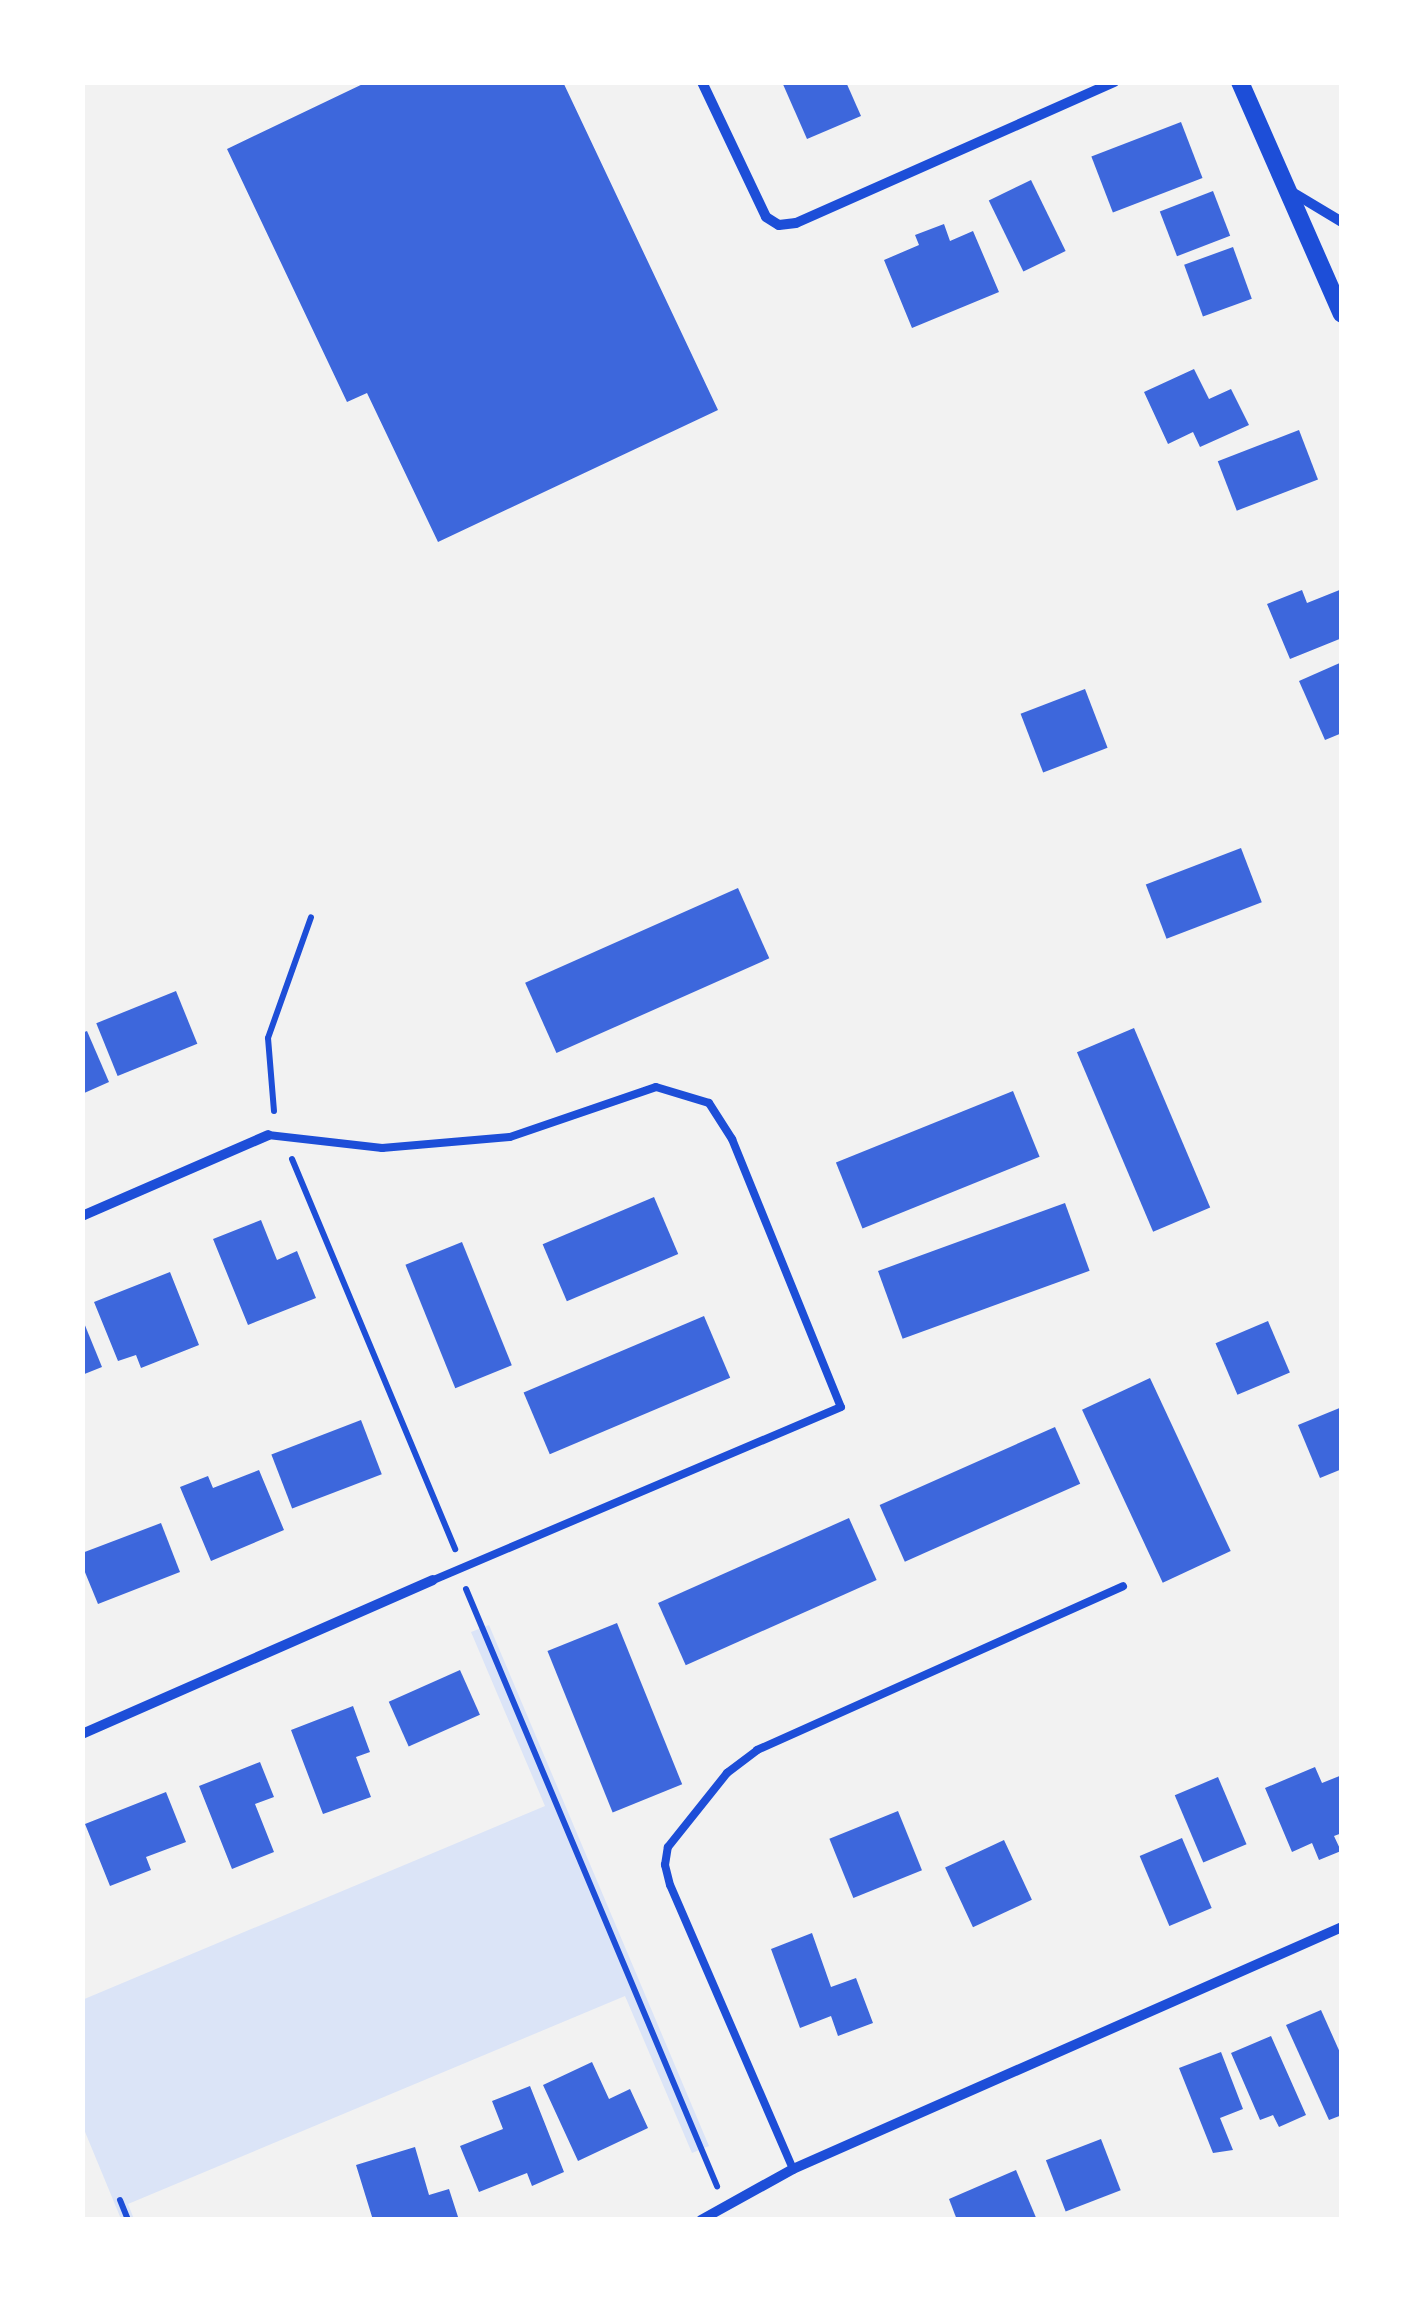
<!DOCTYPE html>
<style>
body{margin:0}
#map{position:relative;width:1424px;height:2302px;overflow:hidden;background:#f2f2f2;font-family:Montserrat,sans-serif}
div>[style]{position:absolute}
.green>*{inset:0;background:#dbe4f7}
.building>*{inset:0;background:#3d67dc;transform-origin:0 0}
.path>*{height:6px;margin:-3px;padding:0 3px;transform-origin:3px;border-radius:3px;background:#1d4ed8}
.service>*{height:8px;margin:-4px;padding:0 4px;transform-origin:4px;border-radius:4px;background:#1d4ed8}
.minor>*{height:10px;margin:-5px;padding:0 5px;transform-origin:5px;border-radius:5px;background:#1d4ed8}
.tertiary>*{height:18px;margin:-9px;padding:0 9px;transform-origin:9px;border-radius:9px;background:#1d4ed8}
span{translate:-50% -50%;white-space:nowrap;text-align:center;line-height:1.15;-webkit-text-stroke:8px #fff;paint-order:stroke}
.frame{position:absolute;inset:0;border:85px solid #fff;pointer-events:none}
</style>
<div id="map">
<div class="green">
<div style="clip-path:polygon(489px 1625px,709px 2146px,692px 2153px,625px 1996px,128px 2204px,134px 2219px,121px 2219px,83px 2127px,82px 2000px,545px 1806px,471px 1632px)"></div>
</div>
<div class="building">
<div style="clip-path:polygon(367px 82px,563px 82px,718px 410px,438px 542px,367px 393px,347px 402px,227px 149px)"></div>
<div style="clip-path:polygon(782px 82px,846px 82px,861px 116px,807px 139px)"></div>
<div style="left:1181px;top:122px;width:60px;height:96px;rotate:69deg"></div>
<div style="left:1031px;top:180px;width:79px;height:47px;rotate:64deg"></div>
<div style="left:1213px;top:191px;width:48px;height:57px;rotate:69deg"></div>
<div style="clip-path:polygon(944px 224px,950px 241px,973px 231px,999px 292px,912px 328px,884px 260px,919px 245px,915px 235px)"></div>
<div style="left:1233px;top:247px;width:55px;height:52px;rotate:70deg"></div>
<div style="clip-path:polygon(1194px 369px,1209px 399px,1231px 389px,1249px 425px,1200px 447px,1193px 432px,1168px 444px,1144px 392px)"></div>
<div style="left:1299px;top:430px;width:53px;height:87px;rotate:69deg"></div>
<div style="clip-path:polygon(1342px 589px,1342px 638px,1290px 659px,1267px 604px,1302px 590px,1307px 603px)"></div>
<div style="clip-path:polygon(1342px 662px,1342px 733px,1325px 740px,1299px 681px)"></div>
<div style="left:1085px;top:689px;width:63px;height:69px;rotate:69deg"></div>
<div style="left:1241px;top:848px;width:58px;height:102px;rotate:69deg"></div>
<div style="left:738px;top:888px;width:77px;height:233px;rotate:66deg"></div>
<div style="left:176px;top:991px;width:57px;height:86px;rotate:68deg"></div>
<div style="left:1134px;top:1028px;width:195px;height:62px;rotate:67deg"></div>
<div style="clip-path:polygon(87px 1031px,109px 1082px,82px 1094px,82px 1033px)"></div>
<div style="left:1013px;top:1091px;width:71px;height:191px;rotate:68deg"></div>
<div style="left:654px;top:1197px;width:62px;height:121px;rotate:67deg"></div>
<div style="left:1065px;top:1203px;width:72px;height:199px;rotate:70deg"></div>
<div style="clip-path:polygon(261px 1220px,277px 1260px,297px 1251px,316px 1298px,248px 1325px,213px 1239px)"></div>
<div style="left:462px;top:1242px;width:133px;height:61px;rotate:68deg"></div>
<div style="clip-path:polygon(170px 1272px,199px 1345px,141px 1368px,136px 1355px,118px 1361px,94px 1302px)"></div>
<div style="left:704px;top:1316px;width:67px;height:196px;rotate:67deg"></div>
<div style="clip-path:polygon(82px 1318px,102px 1367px,82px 1375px)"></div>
<div style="left:1268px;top:1321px;width:56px;height:57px;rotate:67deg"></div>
<div style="left:1150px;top:1378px;width:191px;height:75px;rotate:65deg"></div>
<div style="clip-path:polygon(1342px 1407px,1342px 1469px,1320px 1478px,1298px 1425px)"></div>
<div style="left:361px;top:1420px;width:58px;height:96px;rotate:69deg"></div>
<div style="left:1055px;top:1427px;width:62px;height:192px;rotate:66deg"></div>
<div style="clip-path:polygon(259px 1470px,284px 1530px,211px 1561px,180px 1487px,208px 1476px,213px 1488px)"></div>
<div style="left:849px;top:1518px;width:68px;height:209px;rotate:66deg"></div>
<div style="clip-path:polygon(161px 1523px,180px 1572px,98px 1604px,82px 1565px,82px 1553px)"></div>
<div style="left:617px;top:1623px;width:174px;height:75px;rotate:68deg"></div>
<div style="left:460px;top:1670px;width:49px;height:78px;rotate:66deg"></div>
<div style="clip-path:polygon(353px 1706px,370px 1752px,356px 1757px,371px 1797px,323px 1814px,291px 1730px)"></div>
<div style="clip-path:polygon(260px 1762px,274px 1797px,255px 1804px,274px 1852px,232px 1869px,199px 1786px)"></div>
<div style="clip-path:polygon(1315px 1767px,1322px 1783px,1342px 1775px,1342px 1833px,1334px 1836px,1341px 1851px,1319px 1860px,1312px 1843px,1292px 1852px,1265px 1788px)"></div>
<div style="left:1218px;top:1777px;width:73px;height:47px;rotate:67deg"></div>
<div style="clip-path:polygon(166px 1792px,186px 1842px,146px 1857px,151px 1870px,110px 1886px,85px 1824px)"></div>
<div style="left:898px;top:1811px;width:64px;height:74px;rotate:68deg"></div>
<div style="left:1182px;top:1838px;width:76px;height:46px;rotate:67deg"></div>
<div style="left:1004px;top:1840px;width:66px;height:65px;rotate:65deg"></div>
<div style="clip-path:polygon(812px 1933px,831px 1987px,856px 1978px,873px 2023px,838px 2036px,831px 2016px,800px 2028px,771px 1949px)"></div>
<div style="clip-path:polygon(1321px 2010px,1342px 2057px,1342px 2115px,1329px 2120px,1286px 2025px)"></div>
<div style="clip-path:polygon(1271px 2036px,1306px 2115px,1279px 2127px,1273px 2115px,1260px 2120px,1231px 2053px)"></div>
<div style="clip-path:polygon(1221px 2052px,1243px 2109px,1220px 2118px,1233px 2150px,1213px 2153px,1179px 2068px)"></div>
<div style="clip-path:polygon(592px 2062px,609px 2099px,630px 2089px,648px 2128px,578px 2161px,543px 2085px)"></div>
<div style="clip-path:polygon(530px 2086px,564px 2172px,532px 2186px,527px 2173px,479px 2192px,460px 2146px,503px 2129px,492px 2101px)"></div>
<div style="left:1101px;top:2139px;width:55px;height:59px;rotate:69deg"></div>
<div style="clip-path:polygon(415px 2147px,429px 2195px,449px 2189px,459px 2220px,373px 2220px,356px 2165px)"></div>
<div style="clip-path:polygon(1016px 2170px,1037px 2220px,957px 2220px,949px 2199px)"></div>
</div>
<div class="path">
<div style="left:274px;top:1111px;width:73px;rotate:-94.7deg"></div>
<div style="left:268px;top:1038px;width:128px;rotate:-70.4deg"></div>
<div style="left:292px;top:1159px;width:423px;rotate:67.3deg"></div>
<div style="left:466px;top:1589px;width:648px;rotate:67.2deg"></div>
<div style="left:120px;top:2200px;width:22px;rotate:68deg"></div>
</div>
<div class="service">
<div style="left:268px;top:1135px;width:115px;rotate:6.5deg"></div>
<div style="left:382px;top:1148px;width:128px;rotate:-4.9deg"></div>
<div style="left:510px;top:1137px;width:154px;rotate:-18.9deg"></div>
<div style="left:656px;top:1087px;width:55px;rotate:16.8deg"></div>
<div style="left:709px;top:1103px;width:43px;rotate:57.4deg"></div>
<div style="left:732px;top:1139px;width:289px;rotate:67.9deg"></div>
<div style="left:841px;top:1407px;width:443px;rotate:157deg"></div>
<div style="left:793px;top:2169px;width:309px;rotate:-113.4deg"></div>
<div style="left:670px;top:1885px;width:21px;rotate:-104deg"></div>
<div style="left:665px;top:1865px;width:18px;rotate:-81deg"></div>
<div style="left:668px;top:1847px;width:95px;rotate:-51.4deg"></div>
<div style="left:727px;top:1773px;width:38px;rotate:-37deg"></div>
<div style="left:757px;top:1750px;width:401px;rotate:-24.1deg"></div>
</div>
<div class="minor">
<div style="left:702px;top:82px;width:149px;rotate:64.6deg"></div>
<div style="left:766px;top:217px;width:15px;rotate:32deg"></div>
<div style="left:779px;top:225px;width:17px;rotate:-7deg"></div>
<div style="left:796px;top:223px;width:348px;rotate:-23.9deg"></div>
<div style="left:1292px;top:192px;width:58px;rotate:31deg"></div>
<div style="left:82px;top:1216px;width:203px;rotate:-23.5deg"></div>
<div style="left:82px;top:1734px;width:383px;rotate:-23.7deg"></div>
<div style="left:701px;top:2220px;width:105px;rotate:-29deg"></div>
<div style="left:793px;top:2169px;width:600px;rotate:-23.79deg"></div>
</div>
<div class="tertiary">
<div style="left:1240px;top:82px;width:253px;rotate:66.3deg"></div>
</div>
<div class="frame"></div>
</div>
